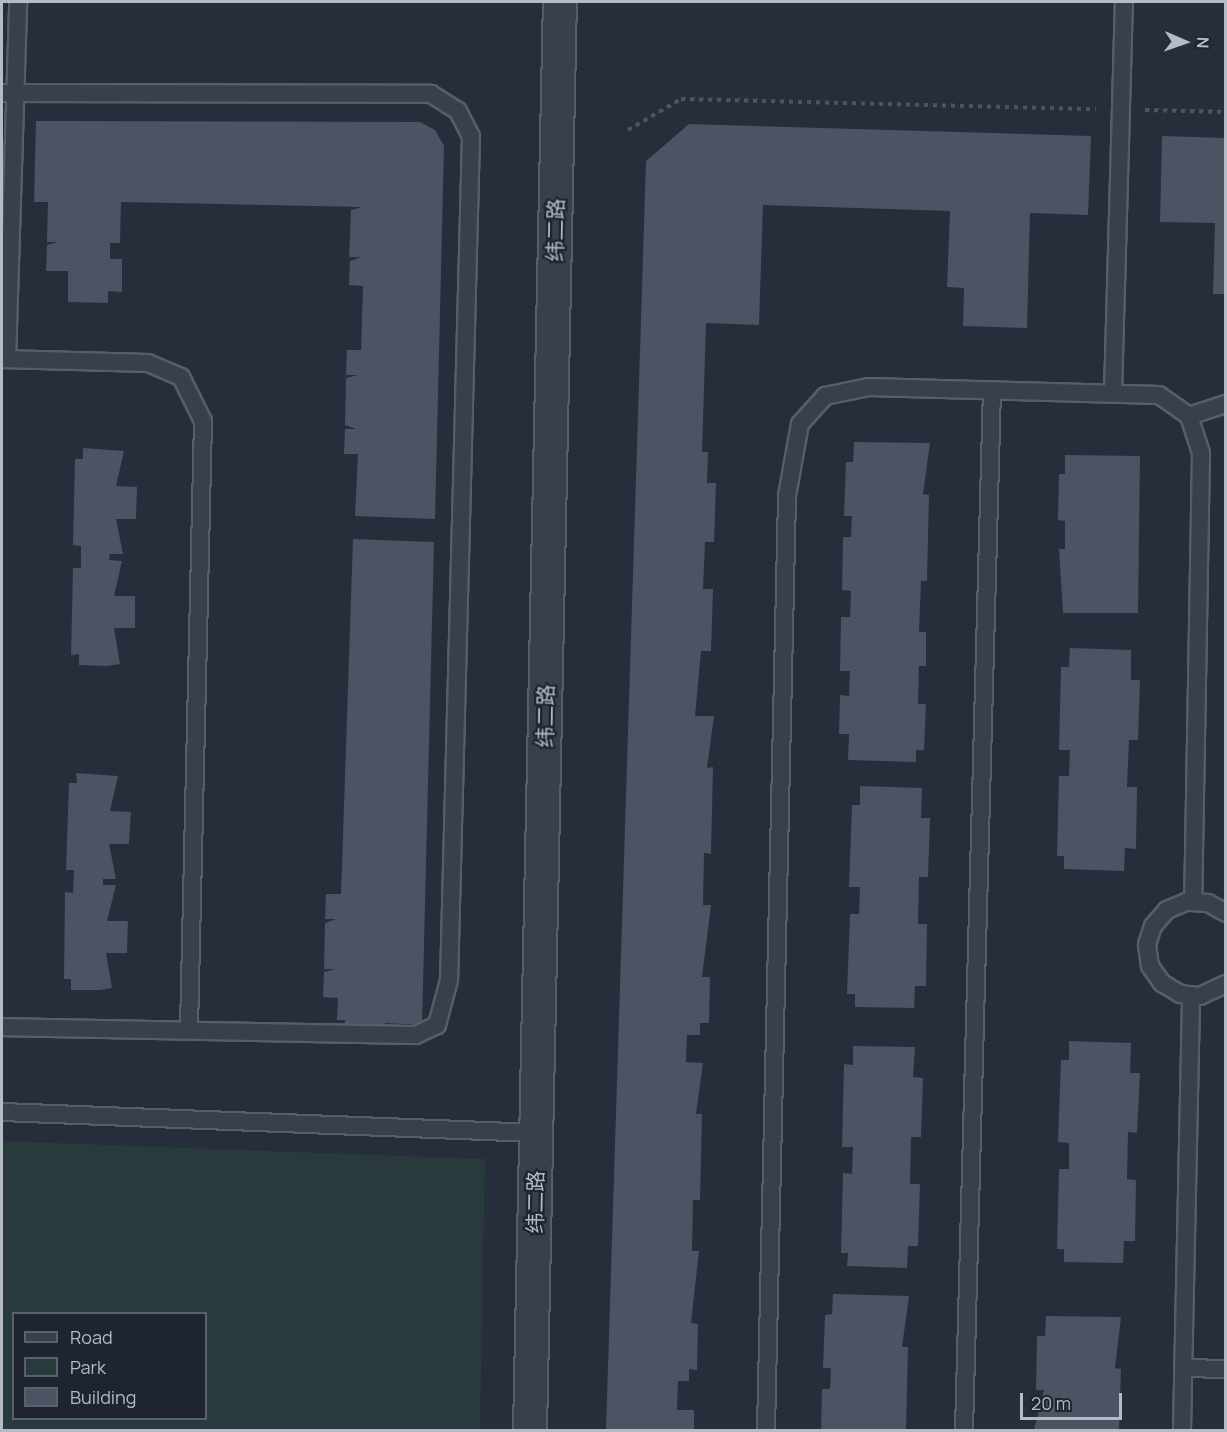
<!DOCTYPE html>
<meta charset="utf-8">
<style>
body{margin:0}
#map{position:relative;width:1227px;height:1432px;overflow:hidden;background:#262d3b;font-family:Manrope,"Noto Sans SC",sans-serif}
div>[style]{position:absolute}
.green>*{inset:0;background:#293a3d}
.building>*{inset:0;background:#4c5363}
.path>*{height:4px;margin-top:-2px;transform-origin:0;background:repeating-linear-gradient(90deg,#48575b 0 4.5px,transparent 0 9px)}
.roads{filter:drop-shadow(2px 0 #575d69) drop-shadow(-2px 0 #575d69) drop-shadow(0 2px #575d69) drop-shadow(0 -2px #575d69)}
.service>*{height:16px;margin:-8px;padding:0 8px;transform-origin:8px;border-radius:8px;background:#393f4b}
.minor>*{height:32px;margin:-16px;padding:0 16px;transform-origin:16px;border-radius:16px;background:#393f4b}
span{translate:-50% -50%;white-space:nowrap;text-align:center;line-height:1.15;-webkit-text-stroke:4.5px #1e2430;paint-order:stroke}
.street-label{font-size:21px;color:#b5bac7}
.frame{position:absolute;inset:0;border:3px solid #b5bac7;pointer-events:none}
.legend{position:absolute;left:12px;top:1312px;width:195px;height:108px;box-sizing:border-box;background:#1e2430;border:2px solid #5a606c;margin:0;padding:8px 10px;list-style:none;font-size:18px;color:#b5bac7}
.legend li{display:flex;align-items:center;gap:12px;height:30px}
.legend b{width:30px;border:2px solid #5a606c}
.north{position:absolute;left:1155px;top:12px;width:60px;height:60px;-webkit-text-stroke:4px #1e2430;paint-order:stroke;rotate:92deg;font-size:16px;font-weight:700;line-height:24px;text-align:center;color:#b5bac7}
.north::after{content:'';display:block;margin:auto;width:21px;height:27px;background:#b5bac7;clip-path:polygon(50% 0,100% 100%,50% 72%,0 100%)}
.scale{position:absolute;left:1020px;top:1393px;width:102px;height:27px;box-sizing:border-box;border:3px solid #b5bac7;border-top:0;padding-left:8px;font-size:18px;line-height:21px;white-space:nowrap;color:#b5bac7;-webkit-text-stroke:4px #1e2430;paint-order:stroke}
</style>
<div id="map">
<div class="green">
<div style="clip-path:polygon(evenodd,2px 1141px,485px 1159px,480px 1430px,2px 1430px,2px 1141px,14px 1314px,206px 1314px,206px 1418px,14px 1418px,14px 1314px)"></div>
</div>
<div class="building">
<div style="clip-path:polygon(36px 121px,420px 122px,435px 130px,444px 146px,435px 519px,355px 516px,358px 454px,344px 454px,345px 429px,356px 429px,345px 425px,346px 378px,358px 375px,346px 375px,347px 350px,361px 350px,363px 286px,349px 285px,350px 261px,361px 257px,349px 257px,351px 210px,362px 207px,121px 202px,120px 243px,110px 243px,110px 259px,122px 259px,122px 292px,108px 291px,108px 303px,68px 302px,68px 271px,46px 271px,47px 245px,58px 242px,47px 242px,48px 202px,34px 202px)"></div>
<div style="clip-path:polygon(689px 124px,1091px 136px,1088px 215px,1030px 213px,1027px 328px,963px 326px,964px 288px,947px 287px,950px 211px,763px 205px,759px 325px,706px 323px,702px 452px,708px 452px,707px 483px,716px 483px,714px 542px,705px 542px,703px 589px,713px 589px,711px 651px,701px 651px,695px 716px,714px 716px,707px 768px,713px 767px,711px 854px,704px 853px,703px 905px,711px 905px,702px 977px,710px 977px,709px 1023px,700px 1023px,700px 1035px,687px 1035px,686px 1062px,703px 1063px,696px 1114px,702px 1114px,700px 1200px,693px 1200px,692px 1251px,699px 1251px,691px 1323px,698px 1324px,697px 1370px,689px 1369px,689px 1381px,678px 1381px,677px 1410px,694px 1410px,694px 1430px,606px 1430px,646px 161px)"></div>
<div style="clip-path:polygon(1162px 136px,1226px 138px,1226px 294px,1213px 294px,1215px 223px,1160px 222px)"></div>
<div style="clip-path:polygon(854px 442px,930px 443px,923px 494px,929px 495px,927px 581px,921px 581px,919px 632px,926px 632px,926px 666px,919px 666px,918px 704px,926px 704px,924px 750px,916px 750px,916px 762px,848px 760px,849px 734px,839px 734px,840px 695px,849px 696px,850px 671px,840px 671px,841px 617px,850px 617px,851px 591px,842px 590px,843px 537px,851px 537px,852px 516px,844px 516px,846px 462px,853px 462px)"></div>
<div style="clip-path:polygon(83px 448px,124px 451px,116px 486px,137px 487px,136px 519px,116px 519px,123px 554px,110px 554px,109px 560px,122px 561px,114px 596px,135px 596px,135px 628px,114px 628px,120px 664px,107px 666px,79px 665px,79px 654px,71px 655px,73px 568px,81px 568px,81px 546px,73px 545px,75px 459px,83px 459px)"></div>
<div style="clip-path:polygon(1065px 455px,1140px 456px,1138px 613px,1063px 613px,1059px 549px,1065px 549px,1065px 521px,1058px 520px,1059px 474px,1065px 474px)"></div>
<div style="clip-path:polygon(353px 539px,434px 542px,422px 1025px,385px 1023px,385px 1030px,344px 1029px,345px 1020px,337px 1020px,338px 998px,323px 997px,324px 972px,335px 969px,324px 969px,325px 923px,336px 919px,325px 919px,326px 894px,341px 894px)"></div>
<div style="clip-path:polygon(1070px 648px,1131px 650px,1131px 680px,1140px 680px,1138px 740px,1129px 740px,1127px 787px,1137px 787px,1136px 849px,1125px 848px,1124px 871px,1064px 869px,1064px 856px,1057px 856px,1059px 776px,1069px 776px,1070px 750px,1059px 750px,1061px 667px,1069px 667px)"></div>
<div style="clip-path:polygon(76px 773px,118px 776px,110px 811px,131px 812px,129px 844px,109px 844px,116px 879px,103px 879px,103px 885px,116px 885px,107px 921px,128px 921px,127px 953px,106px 953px,112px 988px,100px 990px,71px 990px,71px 979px,64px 979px,65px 892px,73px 893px,74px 870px,66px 870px,69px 783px,77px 783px)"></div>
<div style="clip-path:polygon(860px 786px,922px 788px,921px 818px,930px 818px,928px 877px,919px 877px,918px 924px,927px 924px,926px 986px,915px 986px,914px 1008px,855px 1007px,855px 994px,847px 994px,850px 914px,859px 914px,860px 887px,849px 887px,852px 805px,860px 805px)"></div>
<div style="clip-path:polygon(1069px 1041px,1131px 1043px,1130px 1073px,1140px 1073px,1137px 1133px,1128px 1132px,1127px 1179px,1136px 1180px,1135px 1241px,1124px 1241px,1123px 1263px,1064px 1262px,1064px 1249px,1057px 1249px,1059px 1169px,1069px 1169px,1069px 1143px,1058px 1142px,1061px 1060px,1069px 1060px)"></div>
<div style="clip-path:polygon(853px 1046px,915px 1047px,913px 1077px,923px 1078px,921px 1137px,911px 1137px,910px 1184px,920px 1184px,918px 1246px,908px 1246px,907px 1268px,847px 1266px,848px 1253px,841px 1253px,843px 1173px,852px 1174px,853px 1147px,842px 1147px,844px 1064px,853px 1065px)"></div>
<div style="clip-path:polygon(833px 1294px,909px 1296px,902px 1347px,908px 1347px,906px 1430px,821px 1430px,822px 1389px,830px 1389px,831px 1368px,823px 1368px,825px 1315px,832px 1314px)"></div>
<div style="clip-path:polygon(1046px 1316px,1121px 1317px,1115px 1368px,1121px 1369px,1119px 1430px,1034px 1430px,1044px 1390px,1036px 1390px,1037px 1336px,1045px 1336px)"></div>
</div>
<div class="path">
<div style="left:1145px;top:110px;width:81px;rotate:1.4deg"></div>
<div style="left:628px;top:130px;width:61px;rotate:-30.3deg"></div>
<div style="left:681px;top:99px;width:415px;rotate:1.4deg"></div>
</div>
<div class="roads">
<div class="service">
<div style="left:2px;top:93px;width:429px;rotate:0.1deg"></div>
<div style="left:431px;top:94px;width:32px;rotate:32deg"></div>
<div style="left:458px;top:111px;width:28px;rotate:63deg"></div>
<div style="left:471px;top:136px;width:844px;rotate:91.49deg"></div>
<div style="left:449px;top:980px;width:47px;rotate:104.9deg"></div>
<div style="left:437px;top:1025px;width:23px;rotate:155deg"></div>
<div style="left:416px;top:1035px;width:414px;rotate:-178.9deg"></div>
<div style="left:2px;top:359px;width:146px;rotate:1.6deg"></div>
<div style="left:148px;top:363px;width:36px;rotate:23deg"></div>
<div style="left:181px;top:377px;width:49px;rotate:63.4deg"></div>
<div style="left:203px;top:421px;width:609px;rotate:91.32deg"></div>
<div style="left:7px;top:359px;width:357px;rotate:-88.2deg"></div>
<div style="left:1113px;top:393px;width:389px;rotate:-88.4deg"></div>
<div style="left:1189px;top:416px;width:39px;rotate:-18deg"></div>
<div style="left:1226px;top:913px;width:21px;rotate:-151deg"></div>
<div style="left:1208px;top:903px;width:22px;rotate:-177deg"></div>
<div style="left:1186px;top:902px;width:21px;rotate:157deg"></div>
<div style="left:1167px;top:910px;width:21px;rotate:131deg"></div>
<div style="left:1153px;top:926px;width:20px;rotate:108deg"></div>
<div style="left:1147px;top:945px;width:21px;rotate:82deg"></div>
<div style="left:1150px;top:966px;width:21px;rotate:55deg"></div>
<div style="left:1162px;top:983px;width:21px;rotate:31deg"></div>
<div style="left:1180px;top:994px;width:20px;rotate:6deg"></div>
<div style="left:1200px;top:996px;width:29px;rotate:-25deg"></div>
<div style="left:2px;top:1112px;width:534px;rotate:2.25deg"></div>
<div style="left:1183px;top:1368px;width:43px;rotate:1.3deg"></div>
<div style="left:766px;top:1430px;width:934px;rotate:-88.71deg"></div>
<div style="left:787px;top:496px;width:73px;rotate:-79.8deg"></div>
<div style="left:800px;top:424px;width:38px;rotate:-48deg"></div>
<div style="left:825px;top:396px;width:45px;rotate:-11.6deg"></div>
<div style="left:869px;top:387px;width:290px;rotate:1.6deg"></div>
<div style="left:1159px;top:395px;width:37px;rotate:35deg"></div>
<div style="left:1189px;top:416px;width:39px;rotate:72deg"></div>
<div style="left:1201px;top:453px;width:449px;rotate:91deg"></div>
<div style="left:964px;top:1430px;width:1040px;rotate:-88.46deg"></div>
<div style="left:1182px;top:1430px;width:435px;rotate:-88.8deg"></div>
</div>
<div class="minor">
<div style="left:530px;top:1430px;width:1428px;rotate:-88.8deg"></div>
</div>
</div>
<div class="street-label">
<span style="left:555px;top:230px;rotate:-89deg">纬二路</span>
<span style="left:545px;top:716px;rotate:-89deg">纬二路</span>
<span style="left:535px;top:1202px;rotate:-89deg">纬二路</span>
</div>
<div class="frame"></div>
<ul class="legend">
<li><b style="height:8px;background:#393f4b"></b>Road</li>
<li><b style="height:16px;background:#293a3d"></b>Park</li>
<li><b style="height:16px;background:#4c5363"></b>Building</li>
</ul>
<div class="north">N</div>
<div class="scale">20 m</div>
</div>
